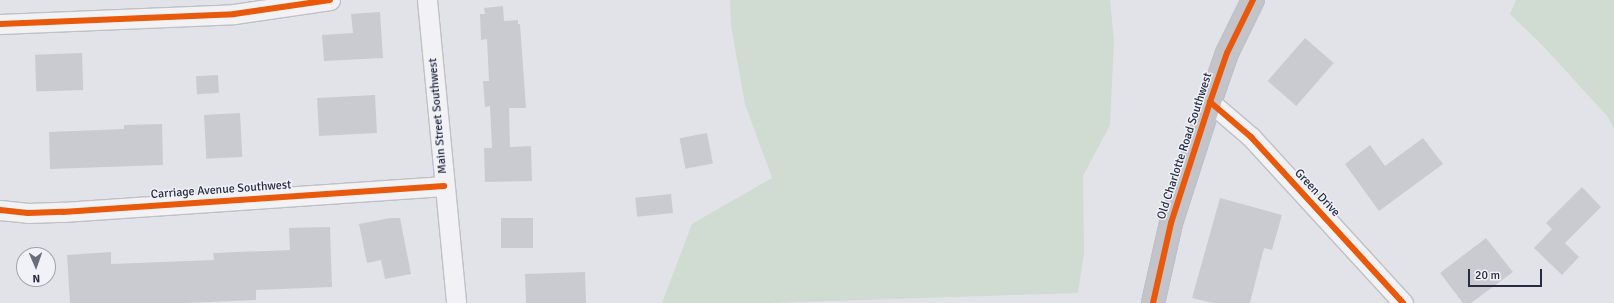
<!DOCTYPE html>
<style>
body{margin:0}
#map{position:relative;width:1614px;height:303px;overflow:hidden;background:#e2e3e8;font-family:Signika,sans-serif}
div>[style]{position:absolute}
.green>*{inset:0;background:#d0dbd2}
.building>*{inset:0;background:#cacbd0;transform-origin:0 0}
.roads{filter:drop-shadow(1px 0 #bfc0c6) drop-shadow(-1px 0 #bfc0c6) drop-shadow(0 1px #bfc0c6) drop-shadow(0 -1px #bfc0c6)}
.street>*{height:19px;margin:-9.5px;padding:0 9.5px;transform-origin:9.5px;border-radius:9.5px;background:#f2f2f4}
.secondary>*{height:22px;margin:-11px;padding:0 11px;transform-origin:11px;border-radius:11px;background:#c3c4ca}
.cycleway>*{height:6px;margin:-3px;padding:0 3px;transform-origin:3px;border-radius:3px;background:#e8590c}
span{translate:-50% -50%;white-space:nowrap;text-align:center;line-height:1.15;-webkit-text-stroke:3px #f0f2f7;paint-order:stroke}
.street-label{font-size:12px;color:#272c43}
.north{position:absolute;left:16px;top:247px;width:40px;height:40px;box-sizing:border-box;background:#f0f2f7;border:1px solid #a0a3af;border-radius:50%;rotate:178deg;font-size:11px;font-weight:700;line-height:16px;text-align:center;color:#272c43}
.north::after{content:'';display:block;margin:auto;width:14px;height:18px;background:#686c7d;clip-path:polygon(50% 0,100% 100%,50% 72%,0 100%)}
.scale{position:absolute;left:1468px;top:269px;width:74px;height:18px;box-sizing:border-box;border:2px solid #272c43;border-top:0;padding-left:5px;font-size:12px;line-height:14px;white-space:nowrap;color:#272c43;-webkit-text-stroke:3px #f0f2f7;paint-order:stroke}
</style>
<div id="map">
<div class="green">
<div style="clip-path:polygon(730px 0,1110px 0,1114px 41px,1110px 125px,1083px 176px,1084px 253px,1078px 293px,769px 303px,662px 303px,692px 224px,772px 178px,745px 104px,731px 26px)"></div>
<div style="clip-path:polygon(1516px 0,1614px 0,1614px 129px,1608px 117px,1544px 47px,1510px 14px)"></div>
</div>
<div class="building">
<div style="clip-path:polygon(503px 6px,504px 21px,518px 20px,518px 24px,520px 24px,526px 108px,509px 108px,510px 147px,531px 146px,532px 181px,485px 182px,484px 148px,492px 148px,490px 106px,485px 107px,483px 81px,489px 81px,487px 39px,481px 40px,480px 14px,485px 14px,484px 8px)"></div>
<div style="clip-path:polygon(380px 12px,383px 58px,324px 61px,322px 35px,353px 33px,351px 14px)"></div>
<div style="left:1305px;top:38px;width:38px;height:57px;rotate:41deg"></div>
<div style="left:82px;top:53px;width:37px;height:47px;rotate:88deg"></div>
<div style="left:218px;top:75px;width:18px;height:22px;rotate:87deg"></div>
<div style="left:375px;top:95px;width:38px;height:58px;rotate:87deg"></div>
<div style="left:240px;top:113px;width:44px;height:36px;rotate:87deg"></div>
<div style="clip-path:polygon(162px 124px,163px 165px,50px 169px,49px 132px,124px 129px,124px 125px)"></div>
<div style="left:707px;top:133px;width:31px;height:28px;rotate:79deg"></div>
<div style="clip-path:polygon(1423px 138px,1443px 164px,1379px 211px,1345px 164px,1370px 145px,1385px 166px)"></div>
<div style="clip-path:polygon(1582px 187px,1601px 207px,1565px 243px,1579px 257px,1562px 275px,1534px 248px,1552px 229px,1546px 223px)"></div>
<div style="left:671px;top:194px;width:19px;height:36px;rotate:84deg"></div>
<div style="clip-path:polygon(1220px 198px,1282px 215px,1272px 250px,1264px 248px,1250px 303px,1213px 303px,1192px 298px)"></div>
<div style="clip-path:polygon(390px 218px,400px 218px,411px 274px,385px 279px,381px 260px,367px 263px,359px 224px)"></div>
<div style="left:501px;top:218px;width:32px;height:30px"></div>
<div style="clip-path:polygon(330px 227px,332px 287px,256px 290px,256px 300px,186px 303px,70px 303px,67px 255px,111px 252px,111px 264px,214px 260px,213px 253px,290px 250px,289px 228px)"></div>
<div style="clip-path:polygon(1486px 238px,1513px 272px,1471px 303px,1463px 303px,1440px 273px)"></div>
<div style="left:585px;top:272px;width:31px;height:60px;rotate:88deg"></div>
</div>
<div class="roads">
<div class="street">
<div style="left:427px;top:0;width:304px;rotate:84.5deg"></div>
<div style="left:0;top:24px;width:234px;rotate:-2.4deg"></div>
<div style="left:234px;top:14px;width:97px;rotate:-8.3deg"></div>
<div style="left:1210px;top:102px;width:54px;rotate:40.5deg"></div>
<div style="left:1251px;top:137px;width:225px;rotate:47.5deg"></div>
<div style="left:0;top:210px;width:28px;rotate:6deg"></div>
<div style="left:28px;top:213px;width:35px;rotate:-2deg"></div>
<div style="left:63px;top:212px;width:382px;rotate:-3.9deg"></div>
</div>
<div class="secondary">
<div style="left:1153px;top:303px;width:82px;rotate:-77.3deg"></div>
<div style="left:1171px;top:223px;width:127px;rotate:-72.1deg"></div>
<div style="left:1210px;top:102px;width:52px;rotate:-70.9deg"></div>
<div style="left:1227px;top:53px;width:59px;rotate:-63.9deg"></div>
</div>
</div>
<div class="cycleway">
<div style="left:0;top:24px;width:234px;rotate:-2.4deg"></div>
<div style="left:234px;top:14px;width:97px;rotate:-8.3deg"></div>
<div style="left:1210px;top:102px;width:54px;rotate:40.5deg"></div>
<div style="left:1251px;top:137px;width:225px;rotate:47.5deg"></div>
<div style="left:0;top:210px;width:28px;rotate:6deg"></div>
<div style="left:28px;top:213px;width:35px;rotate:-2deg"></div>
<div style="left:63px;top:212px;width:382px;rotate:-3.9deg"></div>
<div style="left:1153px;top:303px;width:82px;rotate:-77.3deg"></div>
<div style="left:1171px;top:223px;width:127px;rotate:-72.1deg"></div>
<div style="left:1210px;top:102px;width:52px;rotate:-70.9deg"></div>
<div style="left:1227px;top:53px;width:59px;rotate:-63.9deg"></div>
</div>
<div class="street-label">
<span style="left:438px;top:116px;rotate:-95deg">Main Street Southwest</span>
<span style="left:1185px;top:146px;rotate:-72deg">Old Charlotte Road Southwest</span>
<span style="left:221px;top:190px;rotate:-4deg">Carriage Avenue Southwest</span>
<span style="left:1317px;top:193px;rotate:47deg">Green Drive</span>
</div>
<div class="north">N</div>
<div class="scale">20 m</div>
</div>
